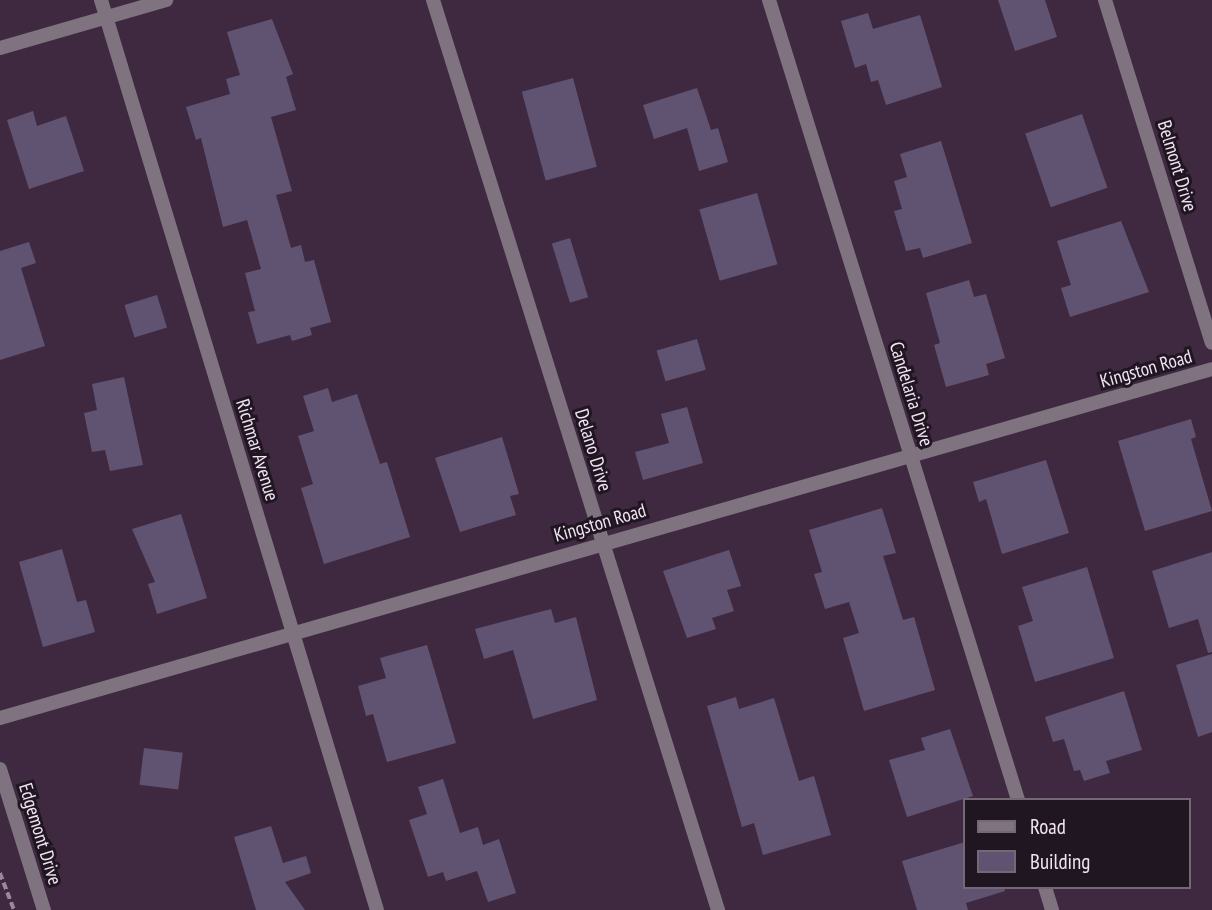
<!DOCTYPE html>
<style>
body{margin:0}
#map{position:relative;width:1212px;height:910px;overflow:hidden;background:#3f2941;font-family:"PT Sans Narrow",sans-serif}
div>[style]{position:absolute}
.building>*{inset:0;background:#605371;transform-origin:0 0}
.path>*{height:3.5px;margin-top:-1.75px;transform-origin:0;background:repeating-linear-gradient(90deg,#99879b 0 7px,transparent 0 10.5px)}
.minor>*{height:14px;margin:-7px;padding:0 7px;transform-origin:7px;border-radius:7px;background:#7e737f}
span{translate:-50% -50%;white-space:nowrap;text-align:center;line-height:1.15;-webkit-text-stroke:6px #201621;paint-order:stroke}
.street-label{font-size:19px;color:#f2e3f3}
.legend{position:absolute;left:963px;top:798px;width:228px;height:91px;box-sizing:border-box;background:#201621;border:2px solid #746875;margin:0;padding:9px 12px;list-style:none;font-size:21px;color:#f2e3f3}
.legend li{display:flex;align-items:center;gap:14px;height:35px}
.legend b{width:35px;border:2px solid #746875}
</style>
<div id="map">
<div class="building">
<div style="clip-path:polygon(998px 0,1045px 0,1057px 37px,1015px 51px)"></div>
<div style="clip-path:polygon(868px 13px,873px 29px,920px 15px,942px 87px,886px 105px,878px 80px,871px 82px,866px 64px,855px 68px,841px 21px)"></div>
<div style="clip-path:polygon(272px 19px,293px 74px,286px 77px,296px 110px,271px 117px,292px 191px,276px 195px,291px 248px,301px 245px,305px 262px,314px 260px,331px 322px,310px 328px,312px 335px,292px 341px,290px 335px,257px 344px,248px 312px,255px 311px,245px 273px,261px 269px,247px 220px,223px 227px,201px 138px,196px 140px,186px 107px,230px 94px,226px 79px,240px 75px,227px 32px)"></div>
<div style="left:573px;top:78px;width:92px;height:53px;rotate:75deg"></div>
<div style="clip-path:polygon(697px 88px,711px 130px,718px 128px,728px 162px,699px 171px,687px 128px,654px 139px,643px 105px)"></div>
<div style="clip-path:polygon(33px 111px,37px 126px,66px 116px,84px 171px,29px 189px,7px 120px)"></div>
<div style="left:1082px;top:114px;width:78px;height:60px;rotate:71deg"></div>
<div style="clip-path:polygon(941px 141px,972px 243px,923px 258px,920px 248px,906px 251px,894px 211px,902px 209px,894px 181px,907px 177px,900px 154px)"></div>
<div style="left:757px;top:193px;width:74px;height:60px;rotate:74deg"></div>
<div style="clip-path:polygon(1121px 221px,1149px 292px,1070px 317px,1061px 288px,1071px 285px,1057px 241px)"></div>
<div style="left:570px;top:238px;width:62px;height:19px;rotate:73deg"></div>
<div style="clip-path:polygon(29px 242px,36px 263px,21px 268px,45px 346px,0 360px,0 251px)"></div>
<div style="clip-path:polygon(969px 280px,974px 297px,986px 294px,1005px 358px,986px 364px,989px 375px,946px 387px,934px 345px,940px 343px,926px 293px)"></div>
<div style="left:157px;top:295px;width:34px;height:34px;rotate:73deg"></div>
<div style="left:697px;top:339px;width:32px;height:42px;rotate:74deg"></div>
<div style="clip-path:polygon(124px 377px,143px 465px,110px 471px,105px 450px,92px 452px,84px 413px,97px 410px,92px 384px)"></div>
<div style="clip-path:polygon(328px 388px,332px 402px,357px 394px,380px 464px,387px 462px,410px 537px,324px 564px,301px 488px,313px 484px,298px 436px,314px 431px,303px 396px)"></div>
<div style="clip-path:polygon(687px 407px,703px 463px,643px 480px,635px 452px,669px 443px,661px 414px)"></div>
<div style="clip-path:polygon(1191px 419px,1196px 437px,1191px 439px,1212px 511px,1145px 531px,1118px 441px)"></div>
<div style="clip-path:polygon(502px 437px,519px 494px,510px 496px,516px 515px,460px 532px,435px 458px)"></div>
<div style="clip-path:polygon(1046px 460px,1069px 533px,1002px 554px,986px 499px,979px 502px,973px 482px)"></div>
<div style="clip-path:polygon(882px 508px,896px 553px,883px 556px,903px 620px,914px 617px,935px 690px,864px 711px,843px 638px,859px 633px,849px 602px,825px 609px,814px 574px,822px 572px,809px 530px)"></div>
<div style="clip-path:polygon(181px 514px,207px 598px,157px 614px,148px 584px,155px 582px,132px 529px)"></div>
<div style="clip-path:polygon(62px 549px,77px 602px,86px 600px,95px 632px,43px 647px,19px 562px)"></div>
<div style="clip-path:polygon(729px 550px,741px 586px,727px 590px,734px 611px,712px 618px,716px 629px,687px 638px,663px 571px)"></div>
<div style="clip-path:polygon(1212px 552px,1212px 652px,1208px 653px,1198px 619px,1169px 628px,1152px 571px)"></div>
<div style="clip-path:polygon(1087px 567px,1114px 658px,1035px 682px,1018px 626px,1033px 621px,1022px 587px)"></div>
<div style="clip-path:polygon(551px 609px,555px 623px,576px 617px,597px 700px,533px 719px,513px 650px,484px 659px,475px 629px)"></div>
<div style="clip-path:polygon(427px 645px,456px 743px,387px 762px,373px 714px,366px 716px,358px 686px,386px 678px,380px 658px)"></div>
<div style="clip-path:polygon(1212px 654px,1212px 732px,1198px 737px,1176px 665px)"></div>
<div style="clip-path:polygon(1124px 691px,1142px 750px,1106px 761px,1110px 773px,1084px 781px,1080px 770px,1074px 771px,1064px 739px,1053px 742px,1045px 717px)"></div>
<div style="clip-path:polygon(736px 697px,739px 709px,774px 698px,799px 781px,814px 776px,831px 835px,763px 855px,754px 823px,742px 827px,707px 706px)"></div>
<div style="clip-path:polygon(950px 729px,973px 796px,907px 817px,889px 760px,925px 750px,921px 738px)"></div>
<div style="left:144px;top:748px;width:39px;height:37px;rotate:7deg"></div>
<div style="clip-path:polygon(443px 779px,460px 833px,478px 827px,483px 845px,499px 839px,516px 893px,488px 902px,477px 871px,446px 881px,443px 872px,428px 877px,409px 820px,427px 814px,418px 787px)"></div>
<div style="clip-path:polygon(271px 826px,283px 863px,306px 856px,311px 873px,285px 882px,305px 910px,256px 910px,234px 837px)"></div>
<div style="clip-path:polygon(965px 842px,965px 887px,1004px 887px,1005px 891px,966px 903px,968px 910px,917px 910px,902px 861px)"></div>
</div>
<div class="path">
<div style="left:0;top:873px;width:40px;rotate:69deg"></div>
</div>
<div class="minor">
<div style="left:101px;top:0;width:951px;rotate:73.13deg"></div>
<div style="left:433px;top:0;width:954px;rotate:72.61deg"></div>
<div style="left:769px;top:0;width:838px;rotate:72.71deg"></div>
<div style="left:1105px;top:0;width:359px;rotate:72.7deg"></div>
<div style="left:0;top:48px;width:173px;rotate:-16.1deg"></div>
<div style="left:0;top:718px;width:1261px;rotate:-16.06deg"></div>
<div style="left:0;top:769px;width:148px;rotate:72.7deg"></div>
<div style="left:1045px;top:887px;width:24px;rotate:73deg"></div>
</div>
<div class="street-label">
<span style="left:1177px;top:166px;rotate:73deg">Belmont Drive</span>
<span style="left:1146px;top:369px;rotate:-16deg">Kingston Road</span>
<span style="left:911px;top:394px;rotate:73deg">Candelaria Drive</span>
<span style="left:257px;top:450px;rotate:73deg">Richmar Avenue</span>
<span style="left:593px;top:450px;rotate:73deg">Delano Drive</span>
<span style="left:600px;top:523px;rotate:-16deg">Kingston Road</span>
<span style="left:40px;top:834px;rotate:73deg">Edgemont Drive</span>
</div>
<ul class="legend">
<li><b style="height:9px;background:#7e737f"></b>Road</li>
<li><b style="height:19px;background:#605371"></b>Building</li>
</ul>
</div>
